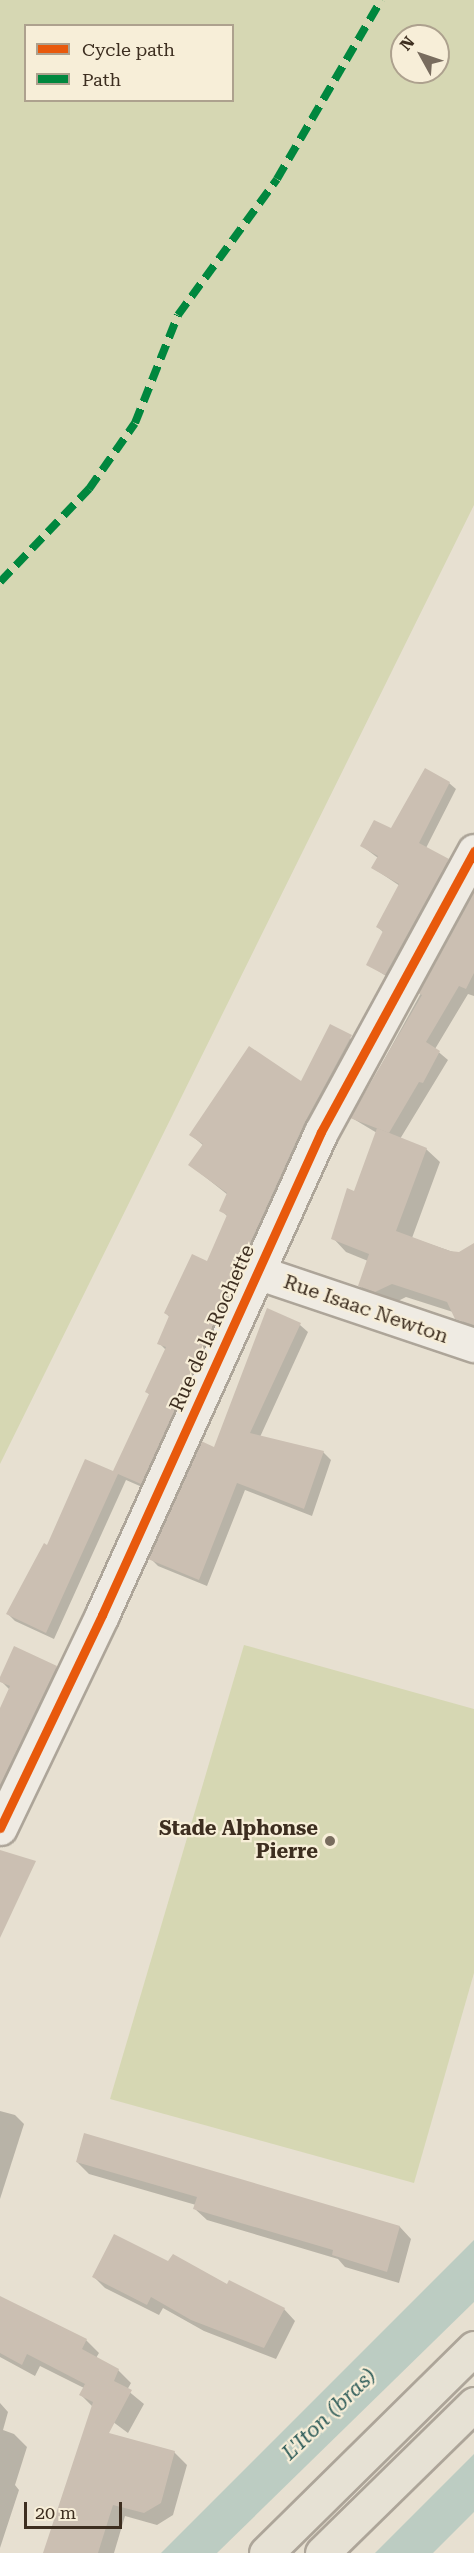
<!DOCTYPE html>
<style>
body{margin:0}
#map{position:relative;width:474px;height:2553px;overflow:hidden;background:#e7e0d1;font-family:"Roboto Serif",serif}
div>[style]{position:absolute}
.green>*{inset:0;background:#d6d7b3}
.water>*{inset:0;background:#bcccc2}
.shadow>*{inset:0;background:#0003}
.building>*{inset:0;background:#cbbfb2}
.roads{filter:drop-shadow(2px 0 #ada599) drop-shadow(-2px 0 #ada599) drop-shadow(0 2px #ada599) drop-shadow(0 -2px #ada599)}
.minor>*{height:33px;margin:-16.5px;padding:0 16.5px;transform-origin:16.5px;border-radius:16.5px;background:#efebe3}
.major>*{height:33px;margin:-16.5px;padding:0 16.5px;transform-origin:16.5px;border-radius:16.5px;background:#e6e1d4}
.quiet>*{height:8px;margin-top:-4px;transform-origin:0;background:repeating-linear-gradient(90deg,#00873e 0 15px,transparent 0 23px)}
.cycleway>*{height:9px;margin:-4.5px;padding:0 4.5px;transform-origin:4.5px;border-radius:4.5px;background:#e8590c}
.dots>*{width:16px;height:16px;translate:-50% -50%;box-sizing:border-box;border:3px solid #f7eed8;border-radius:50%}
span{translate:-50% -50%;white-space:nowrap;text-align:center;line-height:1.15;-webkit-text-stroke:4.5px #f7eed8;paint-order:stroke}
.street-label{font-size:20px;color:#3d2e20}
.poi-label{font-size:20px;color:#3d2e20;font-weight:700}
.right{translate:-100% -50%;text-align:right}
.water-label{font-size:21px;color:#2f5d5a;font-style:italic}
.legend{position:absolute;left:24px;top:24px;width:210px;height:78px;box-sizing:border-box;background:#f7eed8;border:2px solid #ada18e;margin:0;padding:8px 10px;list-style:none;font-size:18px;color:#3d2e20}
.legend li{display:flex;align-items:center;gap:12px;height:30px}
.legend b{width:30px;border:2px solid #ada18e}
.north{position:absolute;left:390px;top:24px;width:60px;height:60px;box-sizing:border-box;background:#f7eed8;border:2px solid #ada18e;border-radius:50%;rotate:310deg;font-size:16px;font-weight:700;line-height:24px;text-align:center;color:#3d2e20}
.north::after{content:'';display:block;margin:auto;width:21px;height:27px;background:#786c5e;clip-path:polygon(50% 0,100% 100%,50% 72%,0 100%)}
.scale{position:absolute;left:24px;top:2502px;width:98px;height:27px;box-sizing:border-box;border:3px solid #3d2e20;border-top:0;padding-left:8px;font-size:18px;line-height:21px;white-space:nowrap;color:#3d2e20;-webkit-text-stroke:4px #f7eed8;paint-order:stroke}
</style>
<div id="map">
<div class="green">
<div style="clip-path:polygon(evenodd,0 0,474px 0,474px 505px,0 1464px,0 0,26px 26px,232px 26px,232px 100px,26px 100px,26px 26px,0 0,402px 36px,438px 36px,438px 72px,402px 72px,402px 36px)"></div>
<div style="clip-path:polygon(244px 1645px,474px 1709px,474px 1973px,414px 2183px,110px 2099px)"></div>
</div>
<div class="water">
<div style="clip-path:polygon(474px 2240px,474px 2302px,217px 2553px,161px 2553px)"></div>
<div style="clip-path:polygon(474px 2454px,474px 2512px,433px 2553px,375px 2553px)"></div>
</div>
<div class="shadow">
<div style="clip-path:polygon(449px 783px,456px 789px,426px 848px,454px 866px,392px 980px,368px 964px,384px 933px,378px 927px,400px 886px,373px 868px,378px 858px,362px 846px,392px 830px)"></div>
<div style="clip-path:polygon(474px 897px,474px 996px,468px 994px,435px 1049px,448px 1060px,400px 1139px,426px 1149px,440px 1162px,412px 1238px,459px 1254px,474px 1245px,474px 1333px,453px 1312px,406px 1297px,390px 1305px,373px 1299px,360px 1286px,368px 1261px,346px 1252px,333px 1238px,355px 1193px,377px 1133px,352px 1118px)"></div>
<div style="clip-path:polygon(331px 1026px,359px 1044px,149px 1490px,126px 1480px,54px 1639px,15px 1621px,8px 1614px,48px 1547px,113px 1473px,150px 1395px,147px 1392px,166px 1350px,159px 1343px,170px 1318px,166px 1313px,208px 1263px,228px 1217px,221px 1210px,228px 1195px,190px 1165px,204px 1146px,191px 1135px,302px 1083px)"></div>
<div style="clip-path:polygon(268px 1310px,300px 1325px,308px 1332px,260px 1437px,323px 1452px,331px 1460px,312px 1516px,245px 1490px,207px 1586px,158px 1566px,150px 1558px,215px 1449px)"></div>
<div style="clip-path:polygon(56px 1667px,65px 1675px,0 1810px,0 1713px,10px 1690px,0 1680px)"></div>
<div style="clip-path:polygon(0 2111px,15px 2115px,24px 2124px,0 2199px)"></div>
<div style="clip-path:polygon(77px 2162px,400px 2227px,411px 2239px,399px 2283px,345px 2267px,338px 2259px,207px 2220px,195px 2209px,196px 2205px,89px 2174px)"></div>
<div style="clip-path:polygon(169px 2263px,284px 2309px,295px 2321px,276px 2359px,204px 2331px,163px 2308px,159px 2315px,105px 2288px,94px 2277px)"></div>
<div style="clip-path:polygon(0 2303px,86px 2340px,99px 2353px,96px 2358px,118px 2370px,131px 2383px,127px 2390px,144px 2404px,128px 2433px,93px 2407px,81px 2395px,84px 2388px,40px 2366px,35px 2376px,0 2357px)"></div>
<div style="clip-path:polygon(0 2403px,8px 2412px,3px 2430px,14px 2434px,27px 2447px,15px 2485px,19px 2490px,0 2548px)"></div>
<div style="clip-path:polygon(174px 2452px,187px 2465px,173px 2515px,157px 2525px,125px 2516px,114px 2553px,45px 2553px)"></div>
</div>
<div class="building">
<div style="clip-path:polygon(425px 768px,450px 782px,419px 843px,449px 859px,385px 975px,366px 965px,383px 931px,376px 927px,399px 884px,371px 868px,378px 856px,360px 846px,374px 820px,391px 828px)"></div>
<div style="clip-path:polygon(474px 890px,474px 973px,466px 989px,459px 986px,426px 1042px,440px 1051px,423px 1083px,419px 1082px,389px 1133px,350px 1118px,422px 995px,418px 993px)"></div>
<div style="clip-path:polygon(330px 1024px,352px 1035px,304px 1124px,141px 1484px,118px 1474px,46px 1633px,6px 1614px,44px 1543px,47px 1545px,85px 1459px,113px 1471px,149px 1394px,145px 1392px,166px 1347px,157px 1344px,169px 1316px,164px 1313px,192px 1254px,207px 1261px,227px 1215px,219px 1211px,227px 1193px,188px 1165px,203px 1144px,189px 1135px,249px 1046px,301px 1081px)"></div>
<div style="clip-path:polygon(377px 1128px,427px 1148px,396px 1231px,450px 1251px,459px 1252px,474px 1243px,474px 1325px,455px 1319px,447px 1302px,392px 1284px,375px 1292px,358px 1286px,369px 1254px,331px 1239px,347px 1188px,354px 1191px)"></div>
<div style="clip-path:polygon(267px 1308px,301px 1323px,250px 1433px,324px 1451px,304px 1509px,237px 1483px,199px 1580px,148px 1559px,201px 1441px,214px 1447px)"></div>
<div style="clip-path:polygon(14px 1646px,57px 1666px,0 1785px,0 1708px,10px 1686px,0 1682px,0 1677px)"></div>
<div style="clip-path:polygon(0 1850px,36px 1861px,0 1938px)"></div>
<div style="clip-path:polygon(84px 2133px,400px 2226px,387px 2272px,332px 2255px,333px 2250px,193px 2209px,197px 2197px,76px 2162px)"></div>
<div style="clip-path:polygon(114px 2234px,168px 2261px,173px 2254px,227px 2284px,229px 2280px,285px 2308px,264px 2348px,191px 2320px,151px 2297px,147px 2305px,92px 2277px)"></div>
<div style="clip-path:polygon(0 2296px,87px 2339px,82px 2349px,119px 2369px,114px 2381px,132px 2390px,109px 2433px,175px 2451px,161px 2503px,144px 2513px,113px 2505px,98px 2553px,43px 2553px,93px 2402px,79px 2395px,85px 2384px,27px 2354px,22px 2365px,0 2353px)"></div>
</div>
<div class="roads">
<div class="minor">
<div style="left:257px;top:1272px;width:229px;rotate:18.6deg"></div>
<div style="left:0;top:1828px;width:236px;rotate:-64.4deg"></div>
<div style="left:102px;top:1615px;width:530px;rotate:-65.61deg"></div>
<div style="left:321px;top:1132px;width:320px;rotate:-61.4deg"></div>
</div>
<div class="major">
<div style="left:266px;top:2553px;width:292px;rotate:-44.6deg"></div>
<div style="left:322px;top:2553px;width:213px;rotate:-44.4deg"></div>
</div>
</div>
<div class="quiet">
<div style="left:0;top:582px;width:129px;rotate:-46.3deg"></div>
<div style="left:89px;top:489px;width:80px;rotate:-55.1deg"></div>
<div style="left:135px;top:423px;width:116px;rotate:-68.3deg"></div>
<div style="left:178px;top:315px;width:168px;rotate:-53.9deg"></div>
<div style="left:277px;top:179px;width:207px;rotate:-59.8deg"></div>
</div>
<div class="cycleway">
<div style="left:0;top:1828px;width:236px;rotate:-64.4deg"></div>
<div style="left:102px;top:1615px;width:530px;rotate:-65.61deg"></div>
<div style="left:321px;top:1132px;width:320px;rotate:-61.4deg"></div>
</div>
<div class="dots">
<div style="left:330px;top:1841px;background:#786c5e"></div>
</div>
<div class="street-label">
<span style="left:366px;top:1309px;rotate:19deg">Rue Isaac Newton</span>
<span style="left:212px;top:1328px;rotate:-66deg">Rue de la Rochette</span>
</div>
<div class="poi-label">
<span class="right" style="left:318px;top:1840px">Stade Alphonse<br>Pierre</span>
</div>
<div class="water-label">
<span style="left:329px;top:2414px;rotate:-44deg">L'Iton (bras)</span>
</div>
<ul class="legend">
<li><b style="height:8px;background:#e8590c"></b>Cycle path</li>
<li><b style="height:8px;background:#00873e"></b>Path</li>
</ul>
<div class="north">N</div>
<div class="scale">20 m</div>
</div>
